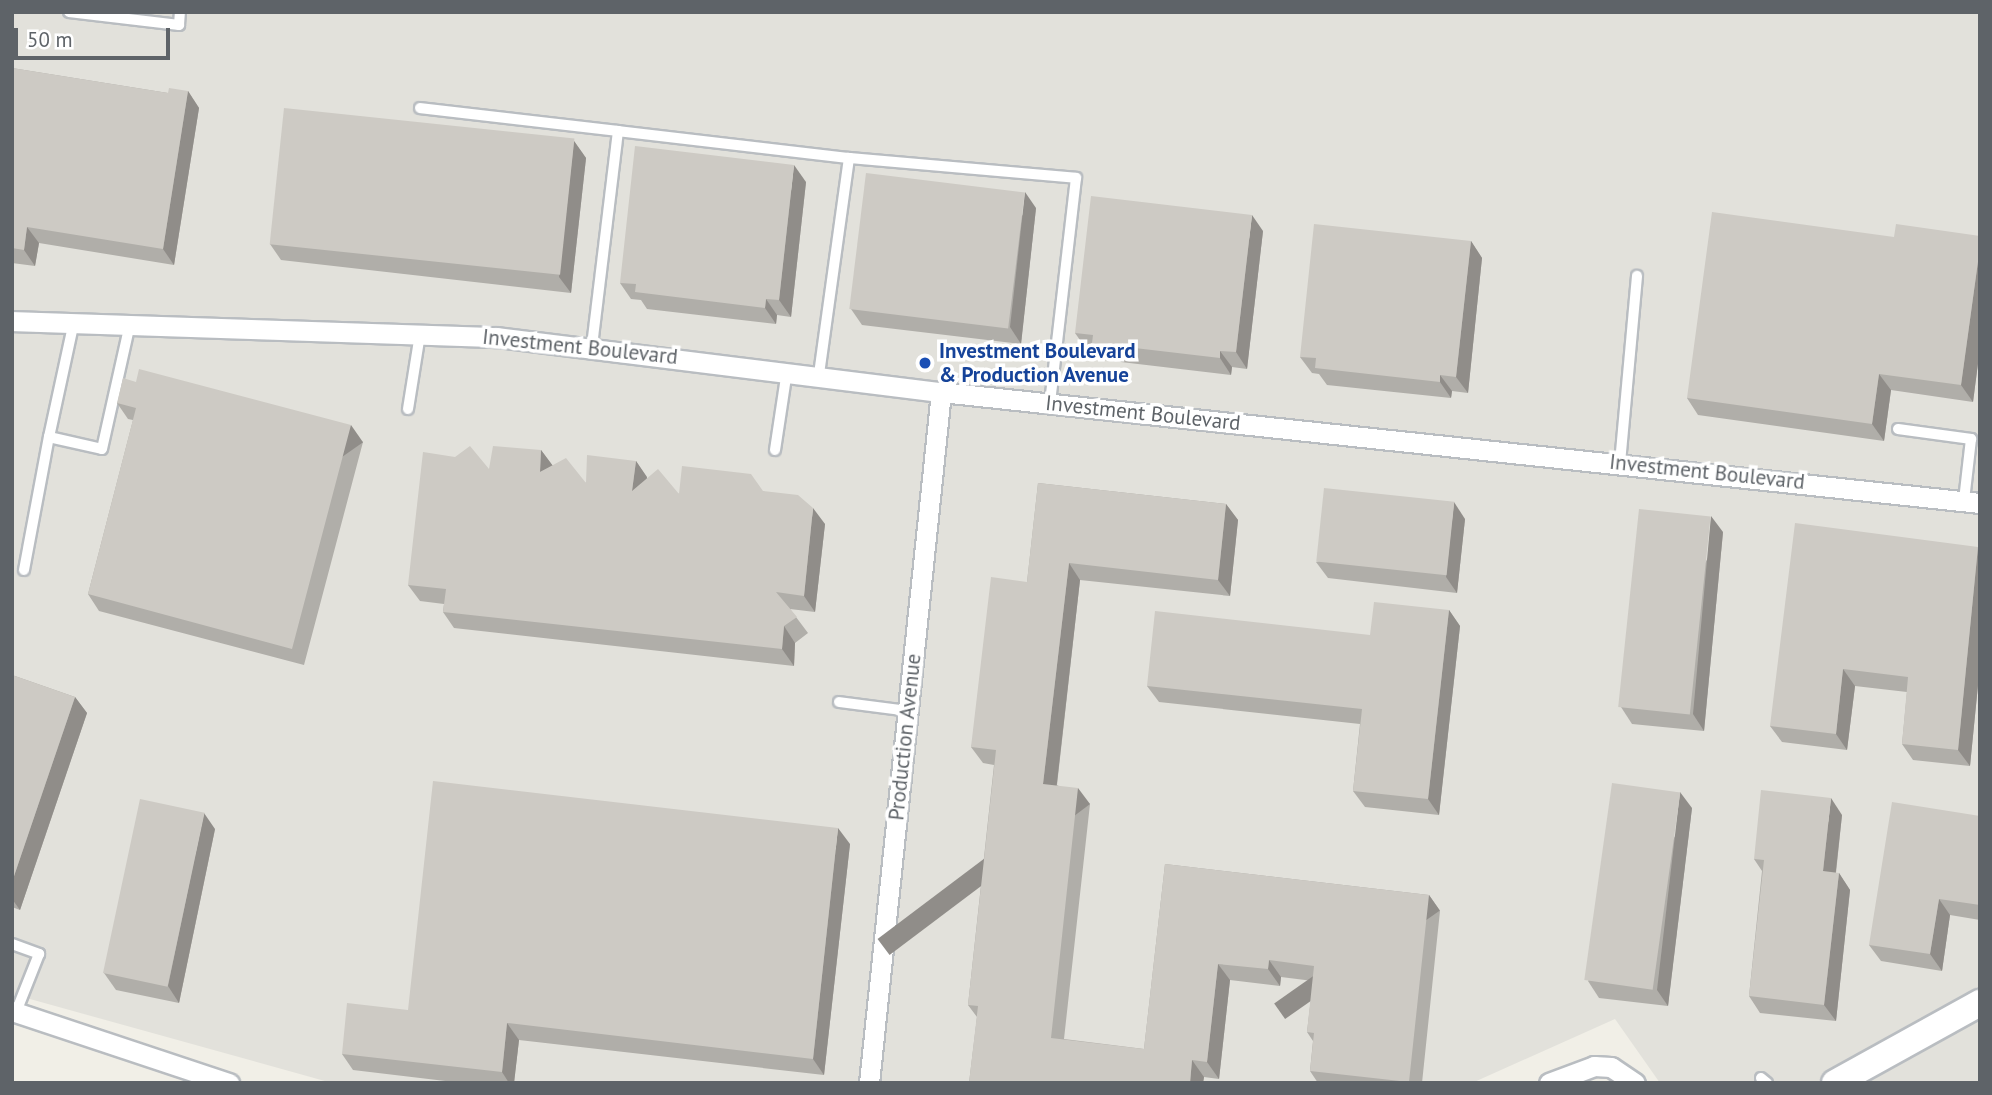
<!DOCTYPE html>
<style>
body{margin:0}
#map{position:relative;width:1992px;height:1095px;overflow:hidden;background:#f1efe7;font-family:"PT Sans",sans-serif}
div>[style]{position:absolute}
.industrial>*{inset:0;background:#e2e1db}
.roads{filter:drop-shadow(2px 0 #b9bdc1) drop-shadow(-2px 0 #b9bdc1) drop-shadow(0 2px #b9bdc1) drop-shadow(0 -2px #b9bdc1)}
.lane>*{height:10px;margin:-5px;padding:0 5px;transform-origin:5px;border-radius:5px;background:#fff}
.street>*{height:19px;margin:-9.5px;padding:0 9.5px;transform-origin:9.5px;border-radius:9.5px;background:#fff}
.secondary>*{height:26px;margin:-13px;padding:0 13px;transform-origin:13px;border-radius:13px;background:#fff}
.wall>*{inset:0;background:#b0aea9}
.shaded-wall>*{inset:0;background:#908d89;transform-origin:0 0}
.building>*{inset:0;background:#cdcac4;transform-origin:0 0}
.dots>*{width:19px;height:19px;translate:-50% -50%;box-sizing:border-box;border:4px solid #fff;border-radius:50%}
span{translate:-50% -50%;white-space:nowrap;text-align:center;line-height:1.15;-webkit-text-stroke:7px #fff;paint-order:stroke}
.street-label{font-size:21px;color:#5e6368}
.transit-label{font-size:21px;color:#164399;font-weight:700}
.left{translate:0 -50%;text-align:left}
.frame{position:absolute;inset:0;border:14px solid #5e6368;pointer-events:none}
.scale{position:absolute;left:14px;top:28px;width:156px;height:32px;box-sizing:border-box;border:4px solid #5e6368;border-top:0;padding-left:9px;font-size:21px;line-height:24px;white-space:nowrap;color:#5e6368;-webkit-text-stroke:5px #fff;paint-order:stroke}
</style>
<div id="map">
<div class="industrial">
<div style="clip-path:polygon(12px 12px,1980px 12px,1980px 1083px,1660px 1083px,1615px 1019px,1472px 1083px,332px 1083px,12px 994px)"></div>
</div>
<div class="roads">
<div class="lane">
<div style="left:69px;top:12px;width:111px;rotate:6.7deg"></div>
<div style="left:179px;top:25px;width:13px;rotate:-86deg"></div>
<div style="left:420px;top:108px;width:199px;rotate:6.6deg"></div>
<div style="left:618px;top:131px;width:218px;rotate:96.9deg"></div>
<div style="left:618px;top:131px;width:233px;rotate:6.7deg"></div>
<div style="left:849px;top:158px;width:219px;rotate:97.9deg"></div>
<div style="left:849px;top:158px;width:228px;rotate:5deg"></div>
<div style="left:1076px;top:178px;width:226px;rotate:96.6deg"></div>
<div style="left:73px;top:326px;width:114px;rotate:102.2deg"></div>
<div style="left:49px;top:437px;width:54px;rotate:12.8deg"></div>
<div style="left:102px;top:449px;width:124px;rotate:-77.4deg"></div>
<div style="left:408px;top:409px;width:76px;rotate:-80.9deg"></div>
<div style="left:1898px;top:429px;width:74px;rotate:7.8deg"></div>
<div style="left:1971px;top:439px;width:61px;rotate:96.5deg"></div>
<div style="left:775px;top:450px;width:80px;rotate:-81.4deg"></div>
<div style="left:1620px;top:463px;width:188px;rotate:-84.8deg"></div>
<div style="left:24px;top:570px;width:135px;rotate:-79.4deg"></div>
<div style="left:839px;top:702px;width:70px;rotate:7.4deg"></div>
<div style="left:12px;top:944px;width:29px;rotate:20deg"></div>
<div style="left:39px;top:954px;width:62px;rotate:111.6deg"></div>
<div style="left:1761px;top:1078px;width:8px;rotate:40deg"></div>
</div>
<div class="street">
<div style="left:12px;top:321px;width:485px;rotate:1.9deg"></div>
<div style="left:497px;top:337px;width:447px;rotate:7.1deg"></div>
<div style="left:941px;top:392px;width:1045px;rotate:6.1deg"></div>
<div style="left:12px;top:1011px;width:229px;rotate:18.4deg"></div>
<div style="left:869px;top:1083px;width:695px;rotate:-84.05deg"></div>
<div style="left:1549px;top:1083px;width:48px;rotate:-20.7deg"></div>
<div style="left:1594px;top:1066px;width:17px;rotate:3deg"></div>
<div style="left:1611px;top:1067px;width:29px;rotate:34deg"></div>
</div>
<div class="secondary">
<div style="left:1835px;top:1083px;width:166px;rotate:-28.9deg"></div>
</div>
</div>
<div class="wall">
<div style="clip-path:polygon(12px 68px,168px 93px,188px 91px,199px 108px,174px 265px,39px 243px,35px 266px,12px 263px)"></div>
<div style="clip-path:polygon(574px 141px,586px 158px,571px 293px,281px 260px,270px 244px)"></div>
<div style="clip-path:polygon(806px 182px,791px 317px,777px 315px,776px 324px,647px 309px,641px 300px,631px 299px,620px 283px)"></div>
<div style="clip-path:polygon(1036px 208px,1021px 344px,862px 325px,851px 309px)"></div>
<div style="clip-path:polygon(1263px 231px,1247px 369px,1232px 367px,1231px 375px,1104px 360px,1098px 351px,1087px 350px,1075px 333px)"></div>
<div style="clip-path:polygon(1980px 236px,1980px 348px,1973px 402px,1891px 390px,1884px 441px,1698px 415px,1687px 398px,1894px 237px)"></div>
<div style="clip-path:polygon(1471px 241px,1482px 258px,1468px 393px,1452px 391px,1451px 398px,1327px 385px,1319px 374px,1312px 373px,1300px 357px)"></div>
<div style="clip-path:polygon(136px 382px,363px 442px,304px 665px,99px 611px,88px 594px,133px 420px,128px 419px,117px 403px)"></div>
<div style="clip-path:polygon(541px 450px,552px 465px,586px 483px,636px 461px,647px 478px,679px 494px,763px 491px,825px 524px,815px 612px,790px 609px,808px 633px,795px 643px,794px 666px,454px 628px,443px 612px,444px 604px,420px 601px,408px 585px,489px 469px)"></div>
<div style="clip-path:polygon(1038px 483px,1226px 504px,1238px 520px,1230px 596px,1080px 580px,1057px 785px,1090px 804px,1064px 1039px,1144px 1049px,1165px 864px,1429px 895px,1440px 911px,1422px 1083px,1318px 1083px,1310px 1071px,1313px 1041px,1307px 1032px,1313px 981px,1281px 977px,1280px 986px,1230px 980px,1219px 1079px,1204px 1077px,1203px 1083px,969px 1083px,977px 1017px,968px 1005px,994px 765px,983px 763px,971px 747px,1027px 582px)"></div>
<div style="clip-path:polygon(1465px 519px,1457px 593px,1328px 578px,1316px 562px)"></div>
<div style="clip-path:polygon(1723px 532px,1704px 731px,1632px 724px,1621px 707px)"></div>
<div style="clip-path:polygon(1978px 547px,1980px 549px,1980px 665px,1970px 766px,1913px 760px,1902px 744px,1907px 692px,1855px 686px,1847px 750px,1782px 742px,1770px 726px)"></div>
<div style="clip-path:polygon(1449px 610px,1460px 626px,1439px 815px,1365px 807px,1353px 791px,1360px 724px,1159px 702px,1147px 686px,1370px 635px)"></div>
<div style="clip-path:polygon(12px 675px,75px 697px,87px 713px,20px 910px,12px 907px)"></div>
<div style="clip-path:polygon(1692px 808px,1668px 1006px,1599px 998px,1588px 981px)"></div>
<div style="clip-path:polygon(1842px 815px,1836px 873px,1839px 873px,1850px 890px,1836px 1021px,1760px 1013px,1749px 996px,1762px 871px,1754px 859px)"></div>
<div style="clip-path:polygon(1980px 816px,1980px 920px,1950px 915px,1942px 971px,1881px 961px,1869px 945px)"></div>
<div style="clip-path:polygon(215px 829px,179px 1003px,116px 990px,104px 973px)"></div>
<div style="clip-path:polygon(850px 844px,824px 1075px,519px 1040px,514px 1083px,462px 1083px,353px 1070px,342px 1054px,408px 1010px)"></div>
</div>
<div class="shaded-wall">
<div style="clip-path:polygon(188px 91px,199px 108px,174px 265px,163px 249px)"></div>
<div style="clip-path:polygon(574px 141px,586px 158px,571px 293px,559px 277px)"></div>
<div style="clip-path:polygon(794px 165px,806px 182px,791px 317px,779px 300px)"></div>
<div style="clip-path:polygon(1025px 192px,1036px 208px,1021px 344px,1010px 327px)"></div>
<div style="clip-path:polygon(1252px 215px,1263px 231px,1247px 369px,1236px 352px)"></div>
<div style="clip-path:polygon(27px 227px,39px 243px,35px 266px,24px 250px)"></div>
<div style="clip-path:polygon(1471px 241px,1482px 258px,1468px 393px,1456px 377px)"></div>
<div style="clip-path:polygon(1980px 247px,1980px 348px,1973px 402px,1961px 385px)"></div>
<div style="clip-path:polygon(766px 299px,777px 315px,776px 324px,765px 308px)"></div>
<div style="clip-path:polygon(1220px 351px,1232px 367px,1231px 375px,1220px 358px)"></div>
<div style="clip-path:polygon(1879px 374px,1891px 390px,1884px 441px,1872px 424px)"></div>
<div style="clip-path:polygon(1440px 375px,1452px 391px,1451px 398px,1440px 382px)"></div>
<div style="left:351px;top:425px;width:21px;height:232px;rotate:55deg"></div>
<div style="clip-path:polygon(541px 450px,553px 466px,540px 472px)"></div>
<div style="clip-path:polygon(636px 461px,647px 477px,644px 507px,632px 491px)"></div>
<div style="clip-path:polygon(1454px 502px,1465px 519px,1457px 593px,1446px 577px)"></div>
<div style="clip-path:polygon(1226px 504px,1238px 520px,1230px 596px,1218px 580px)"></div>
<div style="clip-path:polygon(813px 508px,825px 524px,815px 612px,804px 596px)"></div>
<div style="clip-path:polygon(1711px 516px,1723px 532px,1704px 731px,1693px 714px)"></div>
<div style="clip-path:polygon(1978px 547px,1980px 549px,1980px 665px,1970px 766px,1958px 750px)"></div>
<div style="clip-path:polygon(1069px 563px,1080px 580px,1055px 800px,1043px 784px)"></div>
<div style="clip-path:polygon(1449px 610px,1460px 626px,1439px 815px,1428px 799px)"></div>
<div style="clip-path:polygon(784px 626px,795px 643px,794px 666px,782px 649px)"></div>
<div style="clip-path:polygon(1843px 669px,1855px 686px,1847px 750px,1836px 734px)"></div>
<div style="clip-path:polygon(75px 697px,87px 713px,20px 910px,12px 899px,12px 882px)"></div>
<div style="left:1078px;top:788px;width:20px;height:251px;rotate:53deg"></div>
<div style="clip-path:polygon(1680px 792px,1692px 808px,1668px 1006px,1657px 990px)"></div>
<div style="clip-path:polygon(1831px 798px,1842px 815px,1834px 888px,1823px 871px)"></div>
<div style="clip-path:polygon(204px 813px,215px 829px,179px 1003px,168px 986px)"></div>
<div style="clip-path:polygon(838px 828px,850px 844px,824px 1075px,813px 1059px)"></div>
<div style="clip-path:polygon(1839px 873px,1850px 890px,1836px 1021px,1824px 1005px)"></div>
<div style="left:1429px;top:895px;width:19px;height:189px;rotate:55deg"></div>
<div style="clip-path:polygon(1939px 899px,1950px 915px,1942px 971px,1930px 954px)"></div>
<div style="clip-path:polygon(1269px 960px,1281px 977px,1280px 986px,1268px 969px)"></div>
<div style="clip-path:polygon(1218px 964px,1230px 980px,1219px 1079px,1207px 1062px)"></div>
<div style="clip-path:polygon(507px 1023px,519px 1040px,514px 1083px,509px 1083px,502px 1072px)"></div>
<div style="clip-path:polygon(1192px 1060px,1204px 1077px,1203px 1083px,1190px 1083px)"></div>
</div>
<div class="building">
<div style="clip-path:polygon(12px 68px,168px 93px,169px 88px,188px 91px,163px 249px,27px 227px,24px 250px,12px 248px)"></div>
<div style="left:284px;top:108px;width:292px;height:137px;rotate:6deg"></div>
<div style="clip-path:polygon(635px 146px,794px 165px,779px 300px,766px 299px,765px 308px,635px 292px,636px 284px,620px 283px)"></div>
<div style="left:866px;top:173px;width:160px;height:137px;rotate:7deg"></div>
<div style="clip-path:polygon(1091px 196px,1252px 215px,1236px 352px,1220px 351px,1220px 358px,1092px 343px,1093px 335px,1075px 333px)"></div>
<div style="clip-path:polygon(1712px 212px,1894px 237px,1896px 224px,1980px 236px,1980px 247px,1961px 385px,1879px 374px,1872px 424px,1687px 398px)"></div>
<div style="clip-path:polygon(1314px 224px,1471px 241px,1456px 377px,1440px 375px,1440px 382px,1315px 368px,1316px 358px,1300px 357px)"></div>
<div style="clip-path:polygon(139px 369px,351px 425px,292px 649px,88px 594px,136px 408px,117px 403px,123px 378px,136px 382px)"></div>
<div style="clip-path:polygon(470px 446px,489px 469px,493px 446px,541px 450px,540px 472px,566px 458px,586px 483px,587px 455px,636px 461px,632px 491px,658px 469px,679px 494px,682px 466px,751px 474px,763px 491px,798px 495px,813px 508px,804px 596px,776px 592px,797px 617px,784px 626px,782px 649px,443px 612px,446px 589px,408px 585px,423px 452px,455px 457px)"></div>
<div style="clip-path:polygon(1038px 483px,1226px 504px,1218px 580px,1069px 563px,1043px 784px,1078px 788px,1051px 1038px,1144px 1049px,1165px 864px,1429px 895px,1409px 1082px,1310px 1071px,1314px 1033px,1307px 1032px,1314px 966px,1269px 960px,1268px 969px,1218px 964px,1207px 1062px,1192px 1060px,1190px 1083px,969px 1083px,978px 1006px,968px 1005px,996px 750px,971px 747px,991px 577px,1027px 582px)"></div>
<div style="left:1324px;top:488px;width:131px;height:74px;rotate:6deg"></div>
<div style="left:1639px;top:509px;width:72px;height:199px;rotate:6deg"></div>
<div style="clip-path:polygon(1795px 523px,1978px 547px,1958px 750px,1902px 744px,1908px 677px,1843px 669px,1836px 734px,1770px 726px)"></div>
<div style="clip-path:polygon(1374px 602px,1449px 610px,1428px 799px,1353px 791px,1362px 709px,1147px 686px,1155px 611px,1370px 635px)"></div>
<div style="clip-path:polygon(12px 675px,75px 697px,12px 882px)"></div>
<div style="clip-path:polygon(433px 781px,838px 828px,813px 1059px,507px 1023px,502px 1072px,342px 1054px,347px 1003px,408px 1010px)"></div>
<div style="left:1612px;top:783px;width:69px;height:199px;rotate:8deg"></div>
<div style="clip-path:polygon(1761px 790px,1831px 798px,1823px 871px,1839px 873px,1824px 1005px,1749px 996px,1764px 860px,1754px 859px)"></div>
<div style="left:140px;top:799px;width:66px;height:178px;rotate:12deg"></div>
<div style="clip-path:polygon(1892px 802px,1980px 816px,1980px 905px,1939px 899px,1930px 954px,1869px 945px)"></div>
</div>
<div class="dots">
<div style="left:925px;top:363px;background:#1a4fb4"></div>
</div>
<div class="street-label">
<span style="left:580px;top:347px;rotate:6deg">Investment Boulevard</span>
<span style="left:1143px;top:413px;rotate:6deg">Investment Boulevard</span>
<span style="left:1707px;top:472px;rotate:6deg">Investment Boulevard</span>
<span style="left:905px;top:737px;rotate:-84deg">Production Avenue</span>
</div>
<div class="transit-label">
<span class="left" style="left:939px;top:363px">Investment Boulevard<br>&amp; Production Avenue</span>
</div>
<div class="frame"></div>
<div class="scale">50 m</div>
</div>
